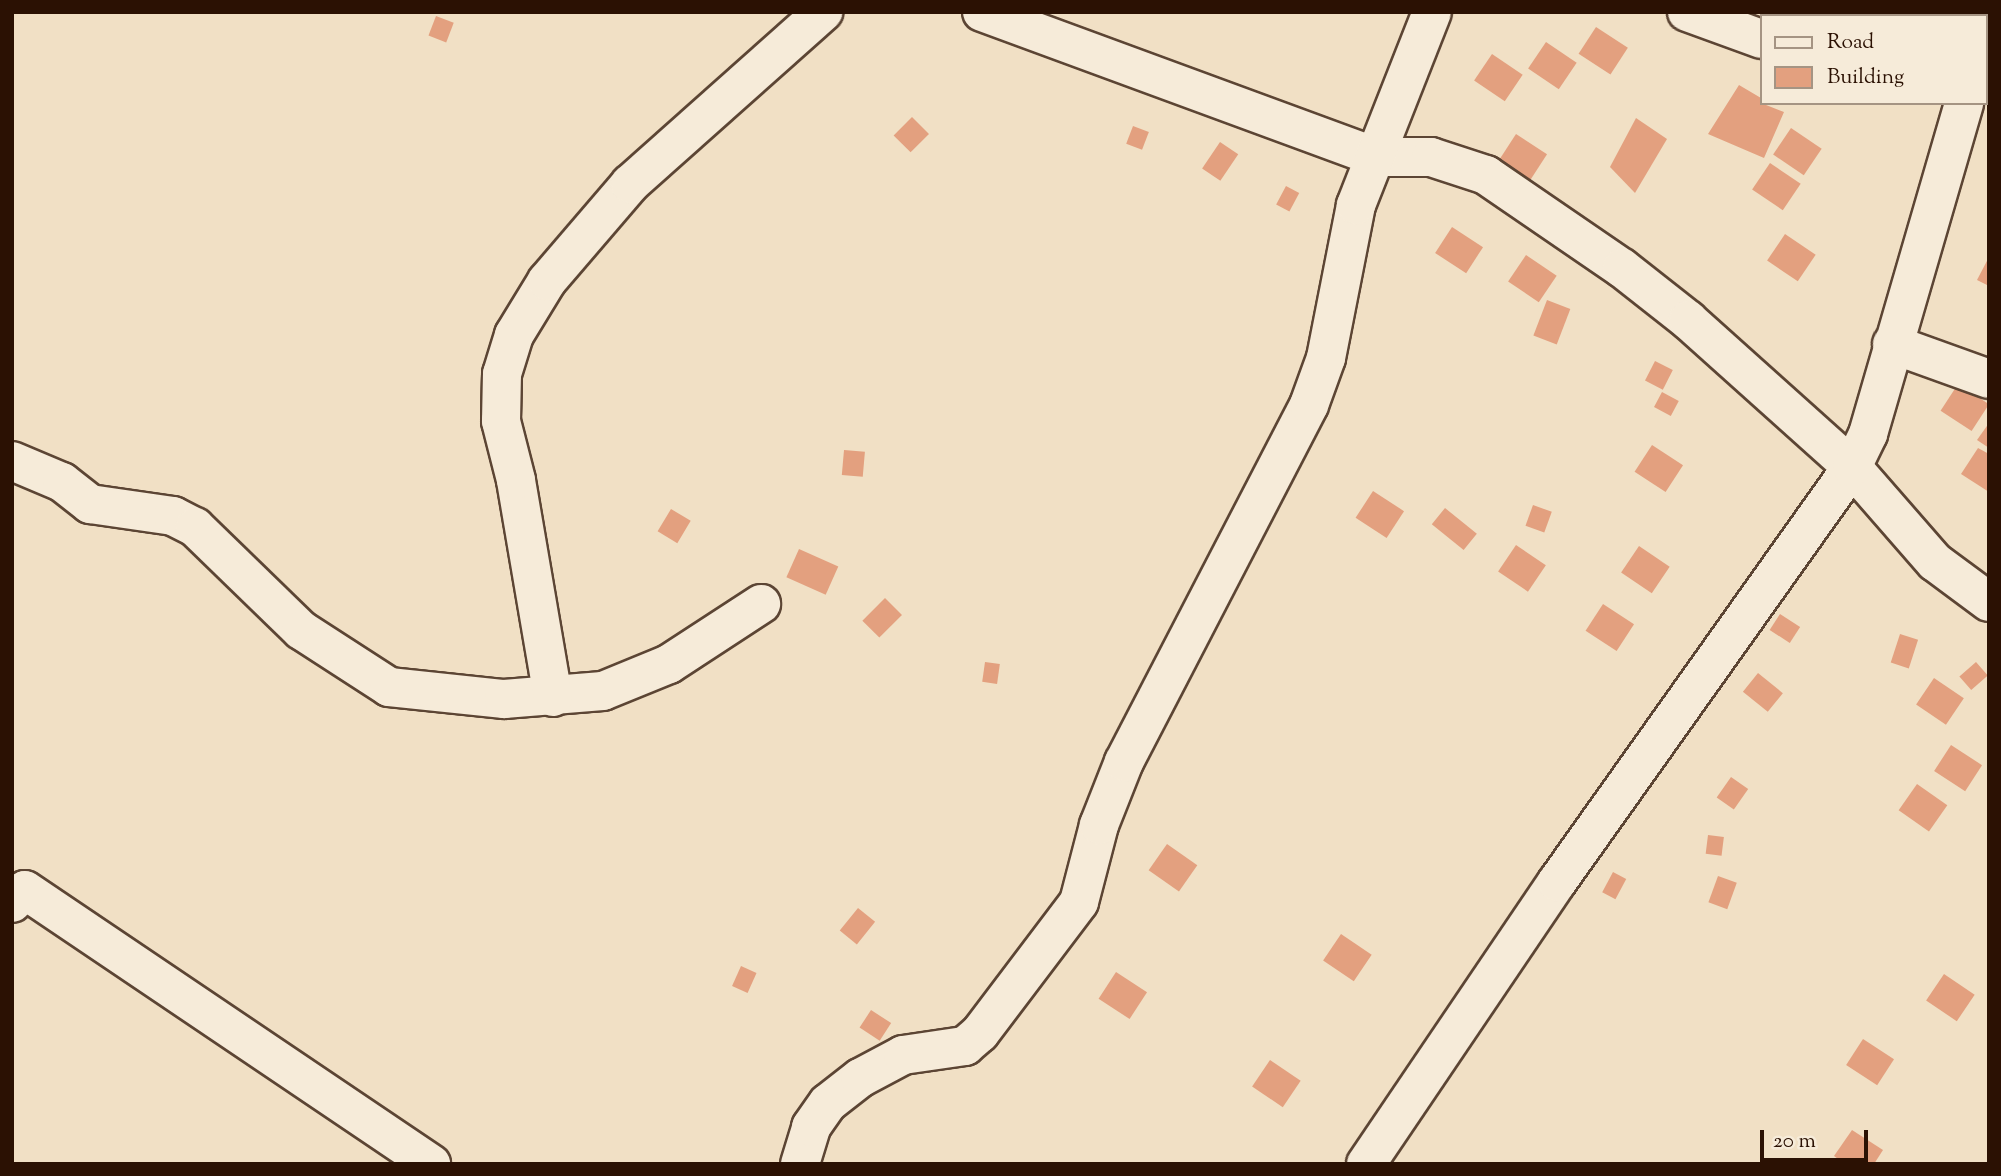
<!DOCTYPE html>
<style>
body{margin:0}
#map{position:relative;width:2001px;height:1176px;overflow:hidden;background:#f1e0c5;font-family:"Sorts Mill Goudy",serif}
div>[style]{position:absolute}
.building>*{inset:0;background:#e3a07f;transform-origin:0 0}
.roads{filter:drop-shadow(2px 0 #5c4534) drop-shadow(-2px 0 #5c4534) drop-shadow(0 2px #5c4534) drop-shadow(0 -2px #5c4534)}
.minor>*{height:38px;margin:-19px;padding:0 19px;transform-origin:19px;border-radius:19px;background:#f6ebd9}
span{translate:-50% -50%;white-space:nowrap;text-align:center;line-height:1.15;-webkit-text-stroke:6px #f6ebd9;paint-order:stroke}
.frame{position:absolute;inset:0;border:14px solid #2b1103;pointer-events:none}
.legend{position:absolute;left:1760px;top:14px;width:228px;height:91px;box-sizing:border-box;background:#f6ebd9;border:2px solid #a59483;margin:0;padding:9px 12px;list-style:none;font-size:21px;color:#2b1103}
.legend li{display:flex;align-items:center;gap:14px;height:35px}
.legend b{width:35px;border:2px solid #a59483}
.scale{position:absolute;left:1760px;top:1130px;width:108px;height:32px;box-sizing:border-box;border:4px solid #2b1103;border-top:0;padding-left:9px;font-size:21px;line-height:24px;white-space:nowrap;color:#2b1103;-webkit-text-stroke:5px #f6ebd9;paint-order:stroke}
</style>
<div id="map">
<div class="building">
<div style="clip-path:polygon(1854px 12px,1899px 12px,1897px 16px)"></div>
<div style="left:436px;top:16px;width:19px;height:21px;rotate:21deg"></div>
<div style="left:1596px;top:27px;width:38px;height:32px;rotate:33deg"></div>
<div style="left:1546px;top:42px;width:37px;height:32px;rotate:34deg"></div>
<div style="left:1492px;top:54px;width:37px;height:32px;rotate:34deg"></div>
<div style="clip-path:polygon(1739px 85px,1761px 98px,1761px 103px,1784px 112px,1764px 158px,1708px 134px)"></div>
<div style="left:912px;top:117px;width:24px;height:26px;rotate:45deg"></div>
<div style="clip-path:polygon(1636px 118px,1667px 139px,1635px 193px,1610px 167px)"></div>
<div style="left:1133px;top:126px;width:17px;height:19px;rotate:21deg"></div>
<div style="left:1791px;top:128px;width:37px;height:32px;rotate:34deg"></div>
<div style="left:1516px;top:134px;width:37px;height:31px;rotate:33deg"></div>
<div style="left:1220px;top:142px;width:22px;height:32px;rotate:34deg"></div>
<div style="left:1770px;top:163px;width:37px;height:32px;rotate:34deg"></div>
<div style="left:1286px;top:186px;width:15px;height:21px;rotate:28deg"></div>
<div style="left:1452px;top:227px;width:37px;height:31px;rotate:33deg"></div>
<div style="left:1785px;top:234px;width:37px;height:32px;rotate:34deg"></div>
<div style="left:1526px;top:255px;width:37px;height:32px;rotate:34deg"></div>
<div style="clip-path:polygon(1989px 257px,1989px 286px,1977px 280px)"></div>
<div style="left:1547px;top:300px;width:25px;height:38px;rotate:21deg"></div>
<div style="left:1655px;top:361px;width:20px;height:22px;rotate:27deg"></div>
<div style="left:1958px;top:384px;width:37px;height:32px;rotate:33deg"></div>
<div style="left:1662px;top:392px;width:19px;height:17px;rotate:28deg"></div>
<div style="clip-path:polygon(1989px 423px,1989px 448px,1977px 440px)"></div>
<div style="left:1652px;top:445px;width:37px;height:32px;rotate:33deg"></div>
<div style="clip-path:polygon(1978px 448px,1989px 454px,1989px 492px,1961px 474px)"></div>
<div style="left:844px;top:450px;width:21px;height:25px;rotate:5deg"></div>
<div style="left:1373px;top:491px;width:37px;height:32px;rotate:33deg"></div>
<div style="left:1533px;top:505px;width:20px;height:22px;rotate:20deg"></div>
<div style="left:1445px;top:508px;width:41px;height:21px;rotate:39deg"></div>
<div style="left:671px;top:509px;width:23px;height:26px;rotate:31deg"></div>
<div style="left:1516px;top:545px;width:36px;height:32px;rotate:34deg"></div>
<div style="left:1639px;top:546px;width:37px;height:32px;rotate:34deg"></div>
<div style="left:799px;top:549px;width:43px;height:31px;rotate:24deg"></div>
<div style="left:885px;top:598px;width:24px;height:32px;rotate:45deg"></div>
<div style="left:1603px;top:604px;width:37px;height:32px;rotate:33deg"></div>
<div style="left:1780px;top:614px;width:24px;height:19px;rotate:33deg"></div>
<div style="left:1900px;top:634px;width:19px;height:30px;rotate:18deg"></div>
<div style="left:985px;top:662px;width:15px;height:20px;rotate:8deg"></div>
<div style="left:1976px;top:662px;width:18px;height:22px;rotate:49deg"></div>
<div style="left:1758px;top:673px;width:32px;height:24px;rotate:39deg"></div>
<div style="left:1934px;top:678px;width:36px;height:32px;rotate:34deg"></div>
<div style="left:1951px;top:745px;width:37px;height:31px;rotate:33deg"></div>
<div style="left:1731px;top:777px;width:21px;height:25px;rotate:35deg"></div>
<div style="left:1917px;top:784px;width:37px;height:32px;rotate:35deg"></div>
<div style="left:1708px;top:835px;width:16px;height:19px;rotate:7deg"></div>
<div style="left:1167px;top:844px;width:37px;height:32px;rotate:35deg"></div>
<div style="left:1613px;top:872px;width:15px;height:23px;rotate:28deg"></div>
<div style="left:1718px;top:876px;width:20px;height:28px;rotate:20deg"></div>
<div style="left:858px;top:908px;width:22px;height:29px;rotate:39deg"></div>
<div style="left:1341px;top:934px;width:37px;height:32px;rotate:34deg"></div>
<div style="left:741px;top:966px;width:17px;height:22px;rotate:24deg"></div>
<div style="left:1116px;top:972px;width:37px;height:32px;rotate:33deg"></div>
<div style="left:1944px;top:974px;width:37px;height:32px;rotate:34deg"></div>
<div style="left:871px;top:1010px;width:24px;height:21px;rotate:33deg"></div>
<div style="left:1863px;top:1039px;width:37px;height:31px;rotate:33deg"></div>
<div style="left:1270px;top:1060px;width:37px;height:32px;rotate:34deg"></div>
<div style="clip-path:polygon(1852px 1130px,1883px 1150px,1874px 1164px,1845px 1164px,1834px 1156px)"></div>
</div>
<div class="roads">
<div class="minor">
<div style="left:982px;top:12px;width:420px;rotate:20.2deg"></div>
<div style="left:1376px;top:157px;width:55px"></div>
<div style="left:1431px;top:157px;width:58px;rotate:18.1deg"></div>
<div style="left:1486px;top:175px;width:165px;rotate:34.4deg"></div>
<div style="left:1622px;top:268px;width:84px;rotate:38.2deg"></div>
<div style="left:1688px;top:320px;width:220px;rotate:41.9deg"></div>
<div style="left:1852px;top:467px;width:126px;rotate:48.9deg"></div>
<div style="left:1935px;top:562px;width:67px;rotate:36.5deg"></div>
<div style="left:1687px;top:12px;width:79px;rotate:20deg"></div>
<div style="left:1985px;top:47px;width:10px;rotate:-66deg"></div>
<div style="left:1892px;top:344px;width:103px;rotate:19.8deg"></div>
<div style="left:12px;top:461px;width:54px;rotate:22.8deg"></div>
<div style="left:62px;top:482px;width:36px;rotate:38deg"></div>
<div style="left:90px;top:504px;width:84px;rotate:8.2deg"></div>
<div style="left:173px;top:516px;width:25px;rotate:27deg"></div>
<div style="left:195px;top:527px;width:148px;rotate:44.2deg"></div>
<div style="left:301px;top:630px;width:105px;rotate:32.9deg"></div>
<div style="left:389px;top:687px;width:116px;rotate:6deg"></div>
<div style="left:504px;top:699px;width:99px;rotate:-4.6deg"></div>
<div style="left:603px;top:691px;width:71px;rotate:-22.2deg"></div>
<div style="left:669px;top:664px;width:110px;rotate:-33.1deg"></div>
<div style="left:553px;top:697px;width:220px;rotate:-99.7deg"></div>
<div style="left:516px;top:480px;width:61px;rotate:-104.3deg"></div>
<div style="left:501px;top:421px;width:47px;rotate:-88.8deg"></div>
<div style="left:502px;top:374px;width:41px;rotate:-72.9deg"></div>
<div style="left:514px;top:335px;width:63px;rotate:-58.6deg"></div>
<div style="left:547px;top:281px;width:128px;rotate:-49.4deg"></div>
<div style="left:630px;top:184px;width:259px;rotate:-41.7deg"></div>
<div style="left:12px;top:903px;width:18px;rotate:-45deg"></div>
<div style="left:25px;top:890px;width:490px;rotate:34deg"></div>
<div style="left:800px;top:1164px;width:39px;rotate:-73deg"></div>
<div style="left:811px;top:1127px;width:29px;rotate:-55deg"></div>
<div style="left:828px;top:1103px;width:41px;rotate:-38deg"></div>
<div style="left:860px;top:1078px;width:49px;rotate:-28.1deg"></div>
<div style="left:903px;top:1055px;width:63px;rotate:-8.3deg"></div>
<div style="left:965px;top:1046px;width:20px;rotate:-41deg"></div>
<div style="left:980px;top:1033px;width:164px;rotate:-52.9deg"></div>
<div style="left:1079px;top:902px;width:80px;rotate:-75.4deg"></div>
<div style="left:1099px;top:825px;width:68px;rotate:-68.4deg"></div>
<div style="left:1124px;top:762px;width:402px;rotate:-62.6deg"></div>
<div style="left:1309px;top:405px;width:50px;rotate:-70.1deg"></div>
<div style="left:1326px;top:358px;width:156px;rotate:-78.9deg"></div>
<div style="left:1356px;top:205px;width:207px;rotate:-68.5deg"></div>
<div style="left:1366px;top:1164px;width:341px;rotate:-55.9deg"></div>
<div style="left:1557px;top:882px;width:509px;rotate:-54.59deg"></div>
<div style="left:1852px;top:467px;width:37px;rotate:-64deg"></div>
<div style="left:1868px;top:434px;width:345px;rotate:-73.8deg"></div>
</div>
</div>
<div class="frame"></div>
<ul class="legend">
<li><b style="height:9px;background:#f6ebd9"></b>Road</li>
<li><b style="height:19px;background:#e3a07f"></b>Building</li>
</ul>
<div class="scale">20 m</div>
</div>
